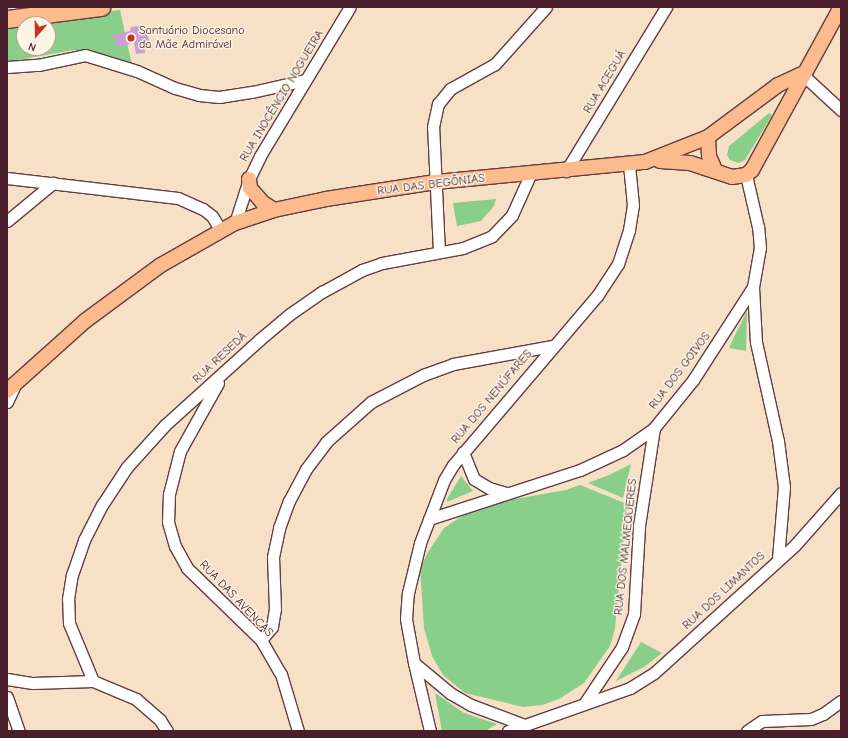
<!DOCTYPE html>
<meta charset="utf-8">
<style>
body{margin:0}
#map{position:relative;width:848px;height:738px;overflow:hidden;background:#f6e0c6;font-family:"Comic Neue",sans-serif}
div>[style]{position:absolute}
.green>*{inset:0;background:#8acf89}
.building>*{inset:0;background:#c89fd8}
.roads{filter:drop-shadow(1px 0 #643c42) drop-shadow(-1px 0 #643c42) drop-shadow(0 1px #643c42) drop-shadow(0 -1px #643c42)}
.minor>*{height:11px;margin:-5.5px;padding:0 5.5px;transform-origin:5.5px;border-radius:5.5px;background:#fff}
.major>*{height:14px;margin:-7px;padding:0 7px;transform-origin:7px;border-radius:7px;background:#fbbb8c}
.highway>*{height:17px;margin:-8.5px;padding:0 8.5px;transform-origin:8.5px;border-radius:8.5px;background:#fbbb8c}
.dots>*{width:11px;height:11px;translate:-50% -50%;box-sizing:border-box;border:2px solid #fcf5e5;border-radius:50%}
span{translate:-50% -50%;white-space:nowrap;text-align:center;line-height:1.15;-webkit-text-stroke:3px #fcf5e5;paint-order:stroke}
.poi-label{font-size:12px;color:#4a1f2b}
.left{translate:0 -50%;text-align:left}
.street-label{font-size:12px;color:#4a1f2b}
.frame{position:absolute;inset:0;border:8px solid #4a1f2b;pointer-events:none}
.north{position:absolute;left:16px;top:16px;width:40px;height:40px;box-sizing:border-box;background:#fcf5e5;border:1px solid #b59f9b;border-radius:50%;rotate:200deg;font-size:11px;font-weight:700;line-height:16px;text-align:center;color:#4a1f2b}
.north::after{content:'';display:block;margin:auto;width:14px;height:18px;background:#c8321e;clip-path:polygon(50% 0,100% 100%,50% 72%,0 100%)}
</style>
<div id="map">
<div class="green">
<div style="clip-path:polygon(evenodd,120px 10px,132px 65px,103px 54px,74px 50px,7px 62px,7px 25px,120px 10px,24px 24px,48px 24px,48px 48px,24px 48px,24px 24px)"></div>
<div style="clip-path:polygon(769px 113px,772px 115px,745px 160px,739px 163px,730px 160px,727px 155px,729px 146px)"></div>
<div style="clip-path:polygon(496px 199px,494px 206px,481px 221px,457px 226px,453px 203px)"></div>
<div style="clip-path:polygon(747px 311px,746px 351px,729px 348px,733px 339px)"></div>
<div style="clip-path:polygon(631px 464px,623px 498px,588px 483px,609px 475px)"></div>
<div style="clip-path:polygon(461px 476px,473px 491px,447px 502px,447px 499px)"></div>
<div style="clip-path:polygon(580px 485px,627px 504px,615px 628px,610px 646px,584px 683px,559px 699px,542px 705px,523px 707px,465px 693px,443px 675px,432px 656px,424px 628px,420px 569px,428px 552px,444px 528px,465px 514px,503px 501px,566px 490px)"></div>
<div style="clip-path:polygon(641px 642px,662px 653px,644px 667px,616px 681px)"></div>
<div style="clip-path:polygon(435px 693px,464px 713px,497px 724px,485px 731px,442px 731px)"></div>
</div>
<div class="building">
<div style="clip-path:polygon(141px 26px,146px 27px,149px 41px,144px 42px,145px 53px,136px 54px,134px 43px,117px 47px,113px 35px,130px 31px,131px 27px)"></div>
</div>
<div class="roads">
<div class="minor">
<div style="left:7px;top:67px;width:31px;rotate:-4deg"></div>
<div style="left:38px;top:65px;width:48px;rotate:-12deg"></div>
<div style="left:85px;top:55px;width:54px;rotate:17.1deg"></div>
<div style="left:137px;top:71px;width:42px;rotate:24.1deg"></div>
<div style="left:175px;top:88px;width:25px;rotate:16deg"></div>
<div style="left:199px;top:95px;width:20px;rotate:6deg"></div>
<div style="left:219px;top:97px;width:33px;rotate:-9deg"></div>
<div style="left:252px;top:92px;width:54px;rotate:-12.8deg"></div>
<div style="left:802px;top:74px;width:53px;rotate:42.7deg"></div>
<div style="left:566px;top:171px;width:192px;rotate:-58.6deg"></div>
<div style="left:7px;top:178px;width:172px;rotate:6.7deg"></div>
<div style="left:178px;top:198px;width:27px;rotate:24deg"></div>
<div style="left:203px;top:209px;width:11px;rotate:38deg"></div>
<div style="left:212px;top:216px;width:15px;rotate:58deg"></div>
<div style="left:7px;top:221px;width:60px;rotate:-39.6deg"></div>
<div style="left:235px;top:223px;width:46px;rotate:-72.3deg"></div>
<div style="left:249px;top:179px;width:25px;rotate:-64deg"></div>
<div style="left:260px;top:156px;width:174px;rotate:-58.9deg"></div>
<div style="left:439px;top:252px;width:125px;rotate:-92.7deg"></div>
<div style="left:433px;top:127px;width:24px;rotate:-78deg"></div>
<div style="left:438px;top:104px;width:19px;rotate:-51deg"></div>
<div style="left:450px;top:89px;width:51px;rotate:-29.1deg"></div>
<div style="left:495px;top:64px;width:76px;rotate:-48.2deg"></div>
<div style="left:753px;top:287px;width:55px;rotate:86.9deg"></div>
<div style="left:756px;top:342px;width:101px;rotate:77.5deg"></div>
<div style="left:778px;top:441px;width:46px;rotate:82.6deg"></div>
<div style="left:784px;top:487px;width:71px;rotate:94.8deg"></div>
<div style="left:218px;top:383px;width:78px;rotate:119.2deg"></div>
<div style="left:180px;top:451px;width:44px;rotate:104.3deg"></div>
<div style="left:169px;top:494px;width:28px;rotate:92deg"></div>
<div style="left:168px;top:522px;width:25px;rotate:74deg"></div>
<div style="left:175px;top:546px;width:25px;rotate:61deg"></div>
<div style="left:187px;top:568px;width:103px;rotate:44.2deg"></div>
<div style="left:261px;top:640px;width:39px;rotate:60deg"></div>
<div style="left:281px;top:674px;width:59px;rotate:73.4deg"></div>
<div style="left:7px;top:402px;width:19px;rotate:-65deg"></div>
<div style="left:463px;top:452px;width:29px;rotate:68deg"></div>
<div style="left:474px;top:479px;width:17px;rotate:31deg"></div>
<div style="left:489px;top:488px;width:18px;rotate:16deg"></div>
<div style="left:429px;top:519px;width:159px;rotate:-18deg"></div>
<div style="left:580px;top:470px;width:47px;rotate:-24.9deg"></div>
<div style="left:623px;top:450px;width:38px;rotate:-35deg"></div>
<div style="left:654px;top:428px;width:62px;rotate:-50.9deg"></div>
<div style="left:693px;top:380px;width:111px;rotate:-57.2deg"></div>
<div style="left:753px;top:287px;width:40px;rotate:-80deg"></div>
<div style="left:760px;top:248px;width:21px;rotate:-95deg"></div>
<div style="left:758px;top:227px;width:53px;rotate:-103deg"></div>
<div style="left:261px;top:640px;width:17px;rotate:-50deg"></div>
<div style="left:272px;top:627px;width:18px;rotate:-81deg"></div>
<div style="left:275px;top:609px;width:52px;rotate:-92.2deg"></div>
<div style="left:273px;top:557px;width:30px;rotate:-78deg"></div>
<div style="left:279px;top:528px;width:29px;rotate:-70deg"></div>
<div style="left:289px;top:501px;width:36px;rotate:-62deg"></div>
<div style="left:306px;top:469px;width:34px;rotate:-53deg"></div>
<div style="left:326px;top:442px;width:60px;rotate:-41.6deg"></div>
<div style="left:371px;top:402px;width:59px;rotate:-27.4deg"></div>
<div style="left:423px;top:375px;width:32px;rotate:-20deg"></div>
<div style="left:453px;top:364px;width:101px;rotate:-10.3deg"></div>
<div style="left:414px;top:663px;width:47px;rotate:39.8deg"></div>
<div style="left:450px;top:693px;width:24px;rotate:30deg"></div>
<div style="left:471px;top:705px;width:54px;rotate:20.4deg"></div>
<div style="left:7px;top:679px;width:26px;rotate:9deg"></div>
<div style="left:33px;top:683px;width:60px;rotate:-1.9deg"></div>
<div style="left:93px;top:681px;width:47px;rotate:22.7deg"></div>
<div style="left:136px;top:699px;width:32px;rotate:41deg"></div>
<div style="left:160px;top:720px;width:13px;rotate:58deg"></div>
<div style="left:93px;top:681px;width:63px;rotate:-112.5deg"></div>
<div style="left:69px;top:623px;width:24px;rotate:-92deg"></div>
<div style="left:68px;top:599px;width:24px;rotate:-81deg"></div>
<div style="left:72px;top:575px;width:37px;rotate:-71deg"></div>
<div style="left:84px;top:540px;width:39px;rotate:-63deg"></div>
<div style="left:102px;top:505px;width:45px;rotate:-56.7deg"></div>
<div style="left:127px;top:467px;width:57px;rotate:-47.9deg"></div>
<div style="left:165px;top:425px;width:127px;rotate:-42.1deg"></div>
<div style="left:259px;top:340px;width:40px;rotate:-40deg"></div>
<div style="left:290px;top:314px;width:39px;rotate:-35deg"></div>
<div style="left:322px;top:292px;width:46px;rotate:-28.8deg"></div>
<div style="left:362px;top:270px;width:21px;rotate:-19deg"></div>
<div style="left:382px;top:263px;width:82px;rotate:-10.5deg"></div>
<div style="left:463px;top:248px;width:31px;rotate:-22deg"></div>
<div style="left:492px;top:236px;width:29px;rotate:-46deg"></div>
<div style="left:512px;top:215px;width:46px;rotate:-65.7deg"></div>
<div style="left:7px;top:697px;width:36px;rotate:71deg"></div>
<div style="left:584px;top:704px;width:69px;rotate:-56.3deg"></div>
<div style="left:622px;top:647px;width:35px;rotate:-70deg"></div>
<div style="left:634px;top:614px;width:88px;rotate:-86.7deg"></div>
<div style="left:639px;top:526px;width:99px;rotate:-81.3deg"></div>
<div style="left:430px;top:731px;width:70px;rotate:-103.2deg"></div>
<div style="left:414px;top:663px;width:45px;rotate:-100.3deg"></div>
<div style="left:406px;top:619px;width:26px;rotate:-86deg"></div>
<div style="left:408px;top:593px;width:51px;rotate:-76.5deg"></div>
<div style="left:420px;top:543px;width:67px;rotate:-69.1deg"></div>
<div style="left:444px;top:480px;width:17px;rotate:-59deg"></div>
<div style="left:453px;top:465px;width:222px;rotate:-49.6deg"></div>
<div style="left:597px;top:296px;width:38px;rotate:-57deg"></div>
<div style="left:618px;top:264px;width:36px;rotate:-72deg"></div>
<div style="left:629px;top:230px;width:25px;rotate:-81deg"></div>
<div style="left:633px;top:205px;width:40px;rotate:-95.7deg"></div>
<div style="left:508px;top:731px;width:129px;rotate:-19.4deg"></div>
<div style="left:630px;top:688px;width:28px;rotate:-32deg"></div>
<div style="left:654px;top:673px;width:190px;rotate:-42.2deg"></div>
<div style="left:795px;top:545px;width:69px;rotate:-48.5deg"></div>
<div style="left:747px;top:731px;width:18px;rotate:-34deg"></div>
<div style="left:762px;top:721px;width:49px;rotate:-2.3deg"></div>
<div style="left:811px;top:719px;width:13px;rotate:-23deg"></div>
<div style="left:823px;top:714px;width:22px;rotate:-36deg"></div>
</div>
<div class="major">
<div style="left:708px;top:137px;width:19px;rotate:87deg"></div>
<div style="left:709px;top:156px;width:15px;rotate:67deg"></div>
<div style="left:660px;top:161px;width:30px;rotate:4deg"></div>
<div style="left:690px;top:163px;width:44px;rotate:18.4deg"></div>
<div style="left:732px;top:177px;width:14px;rotate:-8deg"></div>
<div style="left:746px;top:175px;width:8px;rotate:-40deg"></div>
<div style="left:752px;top:170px;width:186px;rotate:-61.4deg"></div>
<div style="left:249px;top:179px;width:9px;rotate:84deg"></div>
<div style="left:250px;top:188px;width:20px;rotate:49deg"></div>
<div style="left:263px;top:203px;width:13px;rotate:32deg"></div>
<div style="left:7px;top:391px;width:105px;rotate:-41.9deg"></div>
<div style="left:85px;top:321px;width:94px;rotate:-36.4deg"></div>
<div style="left:161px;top:265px;width:85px;rotate:-29.6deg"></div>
<div style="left:235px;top:223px;width:41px;rotate:-18.4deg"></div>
<div style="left:274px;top:210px;width:53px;rotate:-11.9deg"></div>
<div style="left:326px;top:199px;width:111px;rotate:-8.8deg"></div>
<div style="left:436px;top:182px;width:210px;rotate:-5.5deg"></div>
<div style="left:645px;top:162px;width:68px;rotate:-21.6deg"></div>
<div style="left:708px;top:137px;width:87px;rotate:-36.6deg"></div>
<div style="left:778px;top:85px;width:26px;rotate:-25deg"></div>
</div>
<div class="highway">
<div style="left:7px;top:19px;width:95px;rotate:-7.3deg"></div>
</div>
</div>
<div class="dots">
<div style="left:131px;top:38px;background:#c8321e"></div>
</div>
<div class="poi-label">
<span class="left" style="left:139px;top:38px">Santuário Diocesano<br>da Mãe Admirável</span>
</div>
<div class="street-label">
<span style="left:605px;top:82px;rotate:-59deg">RUA ACEGUÁ</span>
<span style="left:282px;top:96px;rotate:-59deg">RUA INOCÊNCIO NOGUEIRA</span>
<span style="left:431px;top:185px;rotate:-7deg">RUA DAS BEGÔNIAS</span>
<span style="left:220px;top:358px;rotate:-43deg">RUA RESEDÁ</span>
<span style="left:680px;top:371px;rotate:-53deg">RUA DOS GOIVOS</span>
<span style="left:492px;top:397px;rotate:-50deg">RUA DOS NENÚFARES</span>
<span style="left:626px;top:547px;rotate:-84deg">RUA DOS MALMEQUERES</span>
<span style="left:724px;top:591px;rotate:-43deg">RUA DOS LIMANTOS</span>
<span style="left:236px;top:599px;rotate:46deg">RUA DAS AVENCAS</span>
</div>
<div class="frame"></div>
<div class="north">N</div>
</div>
